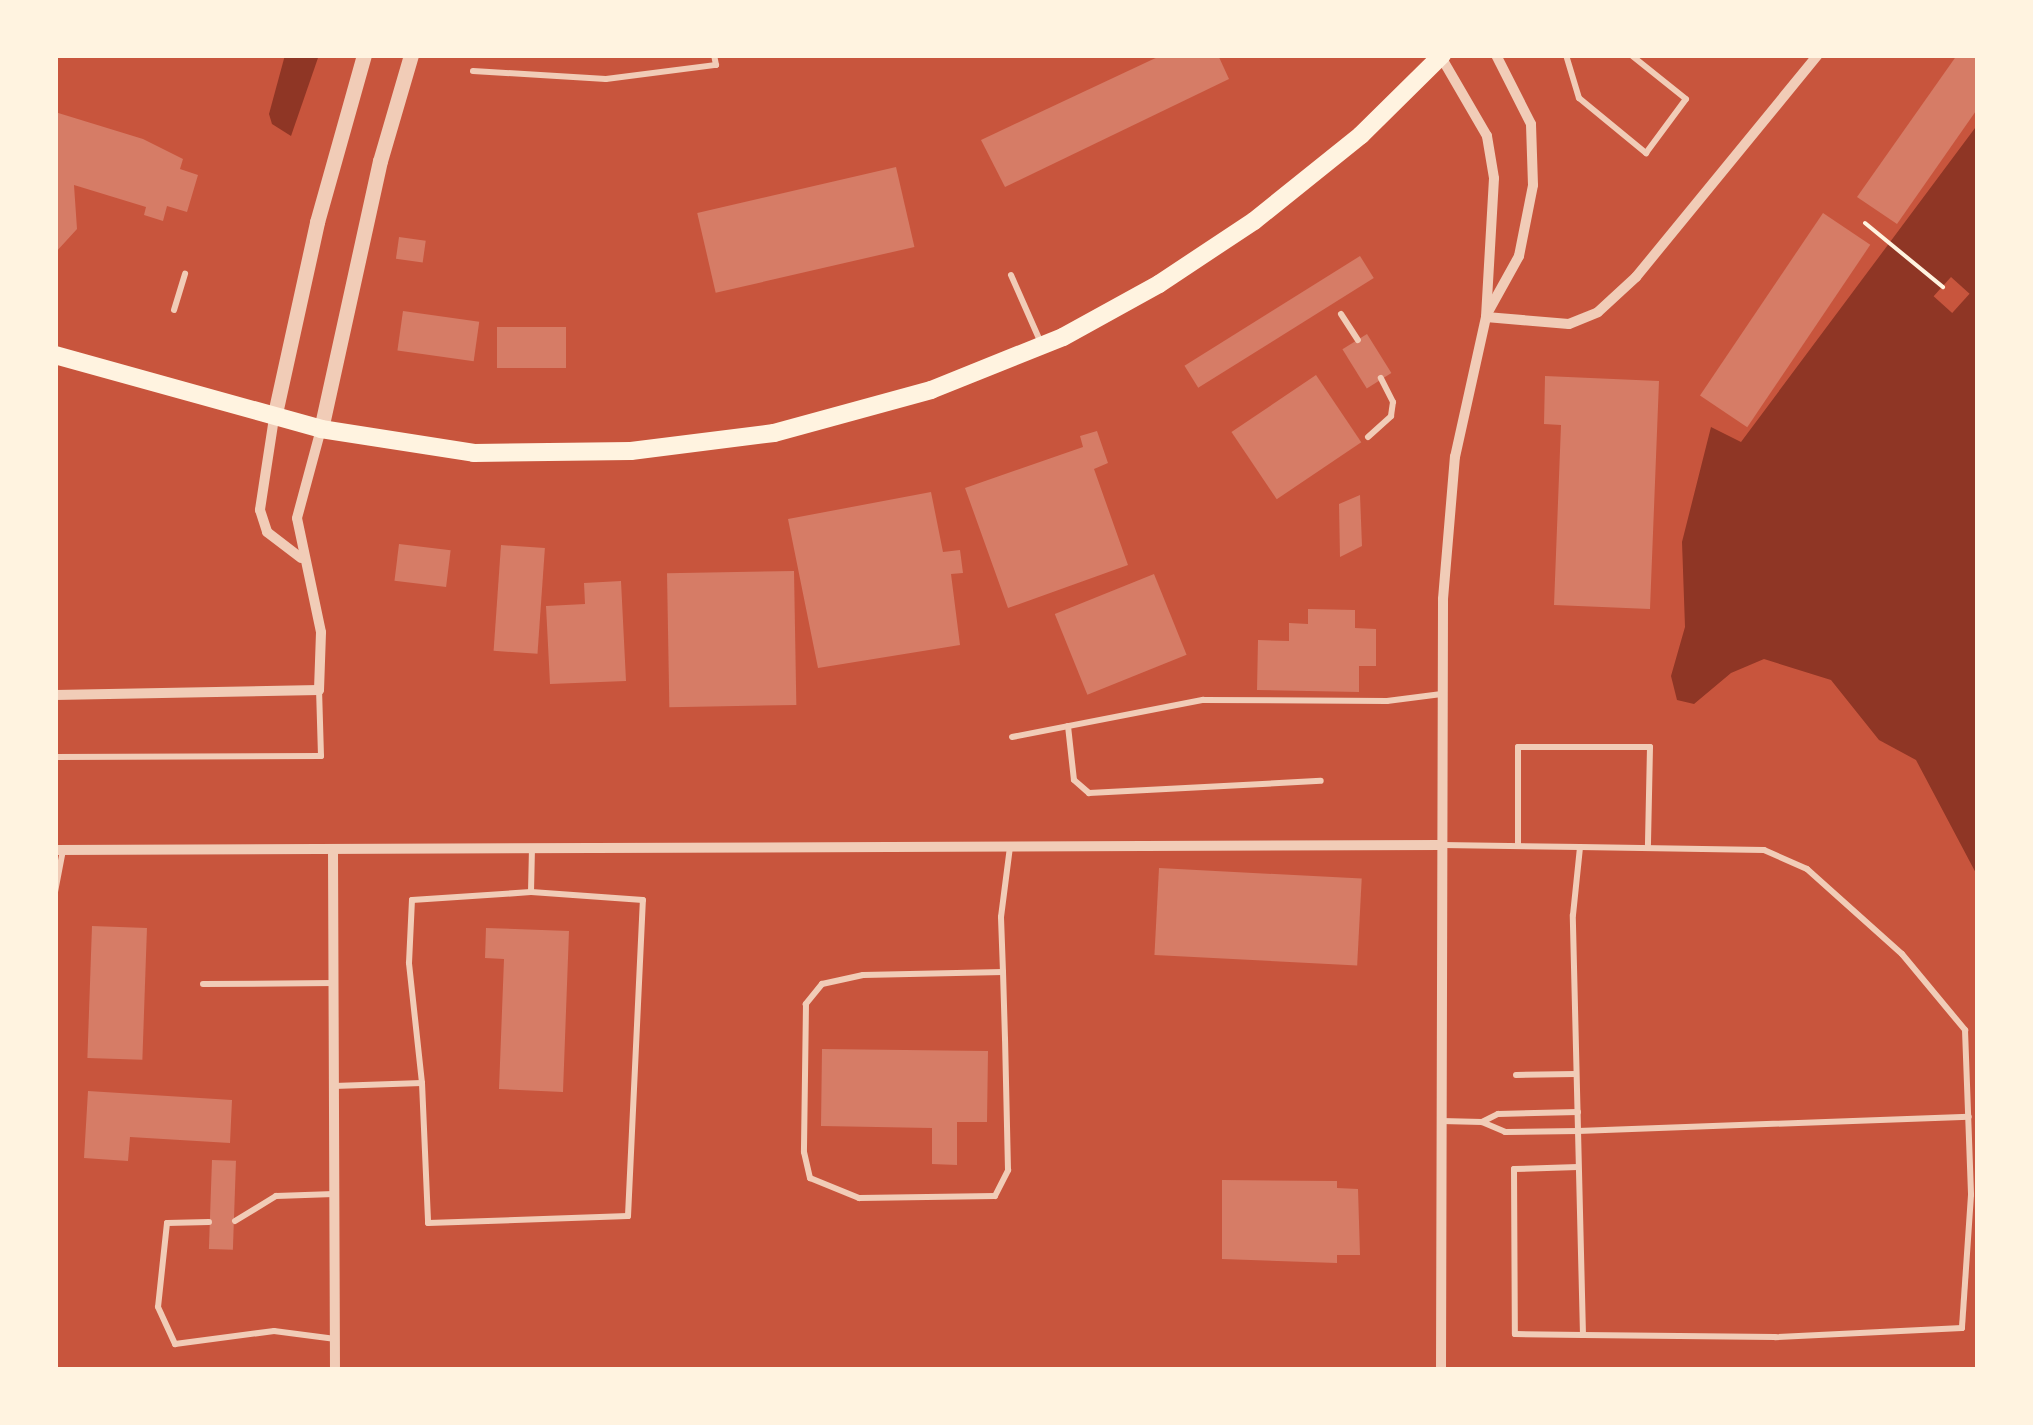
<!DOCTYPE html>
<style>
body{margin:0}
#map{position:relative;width:2033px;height:1425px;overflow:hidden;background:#c8553d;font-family:Commissioner,sans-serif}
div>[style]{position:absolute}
.water>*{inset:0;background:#8f3625}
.pier>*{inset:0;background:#c8553d;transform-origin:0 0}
.building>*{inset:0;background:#d67c66;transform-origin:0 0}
.path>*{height:4px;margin:-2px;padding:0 2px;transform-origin:2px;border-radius:2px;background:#fff3e0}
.service>*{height:6px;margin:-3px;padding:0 3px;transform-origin:3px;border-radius:3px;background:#f1ccb7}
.minor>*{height:10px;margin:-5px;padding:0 5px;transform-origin:5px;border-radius:5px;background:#f1ccb7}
.tertiary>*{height:15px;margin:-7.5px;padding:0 7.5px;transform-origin:7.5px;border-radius:7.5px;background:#f1ccb7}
.secondary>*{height:18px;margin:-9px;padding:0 9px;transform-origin:9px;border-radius:9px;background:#fff3e0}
span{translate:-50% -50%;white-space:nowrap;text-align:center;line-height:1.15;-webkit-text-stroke:10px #fff3e0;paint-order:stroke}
.frame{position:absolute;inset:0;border:58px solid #fff3e0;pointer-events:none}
</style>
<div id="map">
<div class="water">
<div style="clip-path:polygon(285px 55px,319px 55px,291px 136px,272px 124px,269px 114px)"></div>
<div style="clip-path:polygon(1978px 124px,1978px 877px,1916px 760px,1879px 740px,1831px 680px,1764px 659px,1731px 673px,1694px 704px,1677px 700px,1671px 676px,1685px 627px,1682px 542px,1711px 427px,1741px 442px)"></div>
</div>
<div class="pier">
<div style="left:1951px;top:277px;width:25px;height:26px;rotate:42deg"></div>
</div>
<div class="building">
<div style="clip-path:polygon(1162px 55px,1218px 55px,1229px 79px,1005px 187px,981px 140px)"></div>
<div style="clip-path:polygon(1957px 55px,1978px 55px,1978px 108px,1897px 224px,1857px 197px)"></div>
<div style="clip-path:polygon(55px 112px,143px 139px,183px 159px,180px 169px,198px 175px,187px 212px,167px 206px,163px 221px,144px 215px,146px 207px,74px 185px,77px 229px,55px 253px)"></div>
<div style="left:896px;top:167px;width:82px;height:204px;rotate:77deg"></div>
<div style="left:1823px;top:213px;width:57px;height:220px;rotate:34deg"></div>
<div style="left:399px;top:237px;width:27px;height:22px;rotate:8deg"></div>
<div style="left:1360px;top:256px;width:26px;height:207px;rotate:58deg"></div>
<div style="left:403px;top:311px;width:77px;height:40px;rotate:8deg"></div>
<div style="left:497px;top:327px;width:69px;height:41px"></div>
<div style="left:1367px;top:334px;width:46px;height:29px;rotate:58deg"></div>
<div style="left:1316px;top:375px;width:81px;height:102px;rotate:56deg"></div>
<div style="clip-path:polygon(1545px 376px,1659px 381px,1650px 609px,1554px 605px,1561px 425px,1544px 424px)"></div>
<div style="clip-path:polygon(1097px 431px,1108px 463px,1094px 469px,1128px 565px,1008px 608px,965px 488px,1083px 447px,1080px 436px)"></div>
<div style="clip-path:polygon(931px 492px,943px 552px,960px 550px,963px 573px,951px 574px,960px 645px,818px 668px,788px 519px)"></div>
<div style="clip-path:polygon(1360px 495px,1362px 546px,1340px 557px,1339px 504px)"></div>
<div style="left:399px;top:544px;width:52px;height:37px;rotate:7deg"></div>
<div style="left:501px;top:545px;width:44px;height:106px;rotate:4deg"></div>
<div style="left:794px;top:571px;width:134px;height:127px;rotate:89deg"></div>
<div style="left:1154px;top:574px;width:87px;height:107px;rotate:68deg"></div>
<div style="clip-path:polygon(621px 581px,626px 681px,550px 684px,546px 606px,585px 604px,584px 583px)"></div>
<div style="clip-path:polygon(1308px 609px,1355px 610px,1355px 628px,1376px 629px,1376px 666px,1359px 666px,1359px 692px,1257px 690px,1258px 640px,1289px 641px,1289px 623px,1308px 624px)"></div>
<div style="left:1159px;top:868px;width:203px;height:87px;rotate:3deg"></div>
<div style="left:92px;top:926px;width:55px;height:132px;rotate:2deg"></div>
<div style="clip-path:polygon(486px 928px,569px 931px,563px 1092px,499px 1089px,504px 959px,485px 958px)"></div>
<div style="clip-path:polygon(822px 1049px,988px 1051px,987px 1122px,957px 1122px,957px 1165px,932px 1164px,932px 1128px,821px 1126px)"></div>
<div style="clip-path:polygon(88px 1091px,232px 1100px,230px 1143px,130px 1137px,128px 1161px,84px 1158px)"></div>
<div style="left:212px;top:1160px;width:24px;height:89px;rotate:2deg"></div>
<div style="clip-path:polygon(1222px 1180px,1337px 1181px,1337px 1188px,1358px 1189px,1360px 1255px,1337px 1255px,1337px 1263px,1222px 1259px)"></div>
</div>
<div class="path">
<div style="left:1865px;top:223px;width:101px;rotate:39.4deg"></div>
</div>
<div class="service">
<div style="left:1566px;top:55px;width:45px;rotate:73.2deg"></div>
<div style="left:1579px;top:98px;width:87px;rotate:39.4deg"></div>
<div style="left:1646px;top:153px;width:67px;rotate:-53.5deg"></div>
<div style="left:1686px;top:99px;width:70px;rotate:-141.3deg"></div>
<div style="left:473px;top:71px;width:133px;rotate:3.4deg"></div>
<div style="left:606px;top:79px;width:111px;rotate:-7.3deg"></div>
<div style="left:716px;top:65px;width:10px;rotate:-101deg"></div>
<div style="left:1011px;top:275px;width:74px;rotate:66.2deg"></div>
<div style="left:174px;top:310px;width:38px;rotate:-73deg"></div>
<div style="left:1341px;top:314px;width:31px;rotate:57deg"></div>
<div style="left:1368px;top:437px;width:31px;rotate:-42deg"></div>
<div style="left:1391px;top:416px;width:14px;rotate:-82deg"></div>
<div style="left:1393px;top:402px;width:27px;rotate:-117deg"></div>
<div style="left:1068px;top:726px;width:54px;rotate:83.7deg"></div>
<div style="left:1074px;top:780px;width:20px;rotate:41deg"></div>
<div style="left:1089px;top:793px;width:232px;rotate:-3deg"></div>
<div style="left:1012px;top:737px;width:195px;rotate:-11deg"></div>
<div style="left:1203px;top:700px;width:184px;rotate:0.3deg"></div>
<div style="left:1387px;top:701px;width:55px;rotate:-7.3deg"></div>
<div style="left:55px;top:757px;width:266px;rotate:-0.2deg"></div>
<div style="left:321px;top:756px;width:66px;rotate:-91.7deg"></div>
<div style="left:1442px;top:845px;width:138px;rotate:0.8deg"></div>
<div style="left:1518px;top:845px;width:98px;rotate:-90deg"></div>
<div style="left:1518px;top:747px;width:132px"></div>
<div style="left:1650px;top:747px;width:99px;rotate:91.2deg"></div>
<div style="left:1580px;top:847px;width:184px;rotate:0.9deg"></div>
<div style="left:1764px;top:850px;width:47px;rotate:23.8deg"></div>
<div style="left:1807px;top:869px;width:127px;rotate:41.8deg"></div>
<div style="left:1902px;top:954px;width:99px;rotate:50.3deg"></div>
<div style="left:1965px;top:1030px;width:165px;rotate:87.9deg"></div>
<div style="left:1971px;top:1195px;width:133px;rotate:93.9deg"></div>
<div style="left:1962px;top:1328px;width:187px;rotate:177.2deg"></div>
<div style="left:1775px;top:1337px;width:192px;rotate:-179.4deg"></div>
<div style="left:1583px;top:1335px;width:420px;rotate:-91.4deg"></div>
<div style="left:1573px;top:915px;width:68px;rotate:-84.1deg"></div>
<div style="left:55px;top:892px;width:43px;rotate:-79.2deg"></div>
<div style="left:1003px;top:972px;width:140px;rotate:178.8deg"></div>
<div style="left:863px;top:975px;width:42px;rotate:167.6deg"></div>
<div style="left:822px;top:984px;width:26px;rotate:129deg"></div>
<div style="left:806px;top:1004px;width:148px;rotate:90.8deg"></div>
<div style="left:804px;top:1152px;width:27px;rotate:77deg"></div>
<div style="left:810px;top:1178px;width:53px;rotate:22.2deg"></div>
<div style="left:859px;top:1198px;width:136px;rotate:-0.8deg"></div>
<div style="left:995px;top:1196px;width:29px;rotate:-63deg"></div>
<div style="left:1008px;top:1170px;width:131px;rotate:-91.3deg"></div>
<div style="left:1005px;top:1039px;width:67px;rotate:-91.7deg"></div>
<div style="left:1003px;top:972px;width:55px;rotate:-92.1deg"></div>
<div style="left:1001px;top:917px;width:71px;rotate:-82.7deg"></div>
<div style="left:203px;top:984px;width:131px;rotate:-0.4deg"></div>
<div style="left:1516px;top:1075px;width:60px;rotate:-1deg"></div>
<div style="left:422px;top:1083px;width:121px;rotate:-96.2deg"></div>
<div style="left:409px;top:963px;width:63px;rotate:-87.3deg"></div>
<div style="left:412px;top:900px;width:119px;rotate:-3.8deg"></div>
<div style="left:334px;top:1086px;width:88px;rotate:-2deg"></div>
<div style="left:422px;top:1083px;width:140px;rotate:87.5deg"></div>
<div style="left:428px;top:1223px;width:200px;rotate:-2deg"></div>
<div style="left:628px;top:1216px;width:316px;rotate:-87.3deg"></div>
<div style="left:643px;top:900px;width:112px;rotate:-175.9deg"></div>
<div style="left:531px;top:892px;width:43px;rotate:-88.7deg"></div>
<div style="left:1442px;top:1121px;width:40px;rotate:1.4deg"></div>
<div style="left:1482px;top:1122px;width:25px;rotate:23deg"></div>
<div style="left:1505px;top:1132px;width:73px;rotate:-0.8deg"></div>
<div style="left:1578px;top:1131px;width:391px;rotate:-2.1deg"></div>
<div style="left:1482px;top:1122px;width:18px;rotate:-27deg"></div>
<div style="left:1498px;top:1114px;width:80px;rotate:-1.4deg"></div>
<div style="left:1578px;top:1167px;width:64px;rotate:178.2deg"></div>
<div style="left:1514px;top:1169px;width:165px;rotate:89.7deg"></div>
<div style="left:1515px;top:1334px;width:68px;rotate:0.8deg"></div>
<div style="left:235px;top:1221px;width:48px;rotate:-31.4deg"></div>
<div style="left:276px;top:1196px;width:58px;rotate:-2deg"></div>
<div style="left:209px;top:1222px;width:42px;rotate:178.6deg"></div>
<div style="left:167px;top:1223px;width:84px;rotate:96.1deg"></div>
<div style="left:158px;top:1307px;width:41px;rotate:65.3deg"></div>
<div style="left:175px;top:1344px;width:100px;rotate:-7.5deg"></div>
<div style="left:274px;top:1331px;width:62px;rotate:7.5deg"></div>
</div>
<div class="minor">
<div style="left:1488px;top:312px;width:64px;rotate:-61deg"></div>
<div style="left:1519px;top:256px;width:72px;rotate:-78.8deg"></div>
<div style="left:1533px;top:185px;width:61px;rotate:-91.9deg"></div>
<div style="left:1531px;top:124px;width:77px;rotate:-116.9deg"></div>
<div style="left:1486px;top:317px;width:83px;rotate:4.8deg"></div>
<div style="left:1569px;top:324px;width:31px;rotate:-22deg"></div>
<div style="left:1598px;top:312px;width:52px;rotate:-42.6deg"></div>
<div style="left:1636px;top:277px;width:287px;rotate:-50.7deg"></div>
<div style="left:274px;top:418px;width:93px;rotate:98.7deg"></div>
<div style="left:260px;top:510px;width:23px;rotate:72deg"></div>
<div style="left:267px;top:532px;width:43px;rotate:37.4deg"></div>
<div style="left:55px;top:695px;width:264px;rotate:-1.1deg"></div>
<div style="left:319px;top:690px;width:58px;rotate:-88deg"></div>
<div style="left:321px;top:632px;width:116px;rotate:-101.9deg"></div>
<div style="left:297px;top:518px;width:92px;rotate:-74.9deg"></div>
<div style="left:55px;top:850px;width:1387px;rotate:-0.21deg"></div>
<div style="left:333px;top:850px;width:520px;rotate:89.78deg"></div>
<div style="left:1441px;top:1370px;width:771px;rotate:-89.85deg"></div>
<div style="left:1443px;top:599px;width:143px;rotate:-85.2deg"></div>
<div style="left:1455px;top:457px;width:143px;rotate:-77.5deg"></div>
<div style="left:1486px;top:317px;width:139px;rotate:-86.7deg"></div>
<div style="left:1494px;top:178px;width:43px;rotate:-99.5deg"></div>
<div style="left:1487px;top:136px;width:91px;rotate:-120.2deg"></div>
</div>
<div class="tertiary">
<div style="left:274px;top:418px;width:201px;rotate:-77.6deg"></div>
<div style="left:317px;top:222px;width:173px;rotate:-74.3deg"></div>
<div style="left:321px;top:429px;width:274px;rotate:-77.6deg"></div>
<div style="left:380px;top:161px;width:110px;rotate:-73.7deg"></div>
</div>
<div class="secondary">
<div style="left:55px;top:355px;width:276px;rotate:15.5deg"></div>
<div style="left:321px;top:429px;width:155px;rotate:8.9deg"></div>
<div style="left:474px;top:453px;width:157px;rotate:-0.7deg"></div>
<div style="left:631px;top:451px;width:144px;rotate:-7.2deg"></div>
<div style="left:774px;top:433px;width:163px;rotate:-15.3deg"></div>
<div style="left:931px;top:390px;width:142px;rotate:-21.9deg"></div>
<div style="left:1063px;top:337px;width:110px;rotate:-28.9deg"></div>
<div style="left:1159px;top:284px;width:114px;rotate:-33.6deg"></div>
<div style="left:1254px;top:221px;width:137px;rotate:-38.8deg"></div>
<div style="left:1361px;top:135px;width:114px;rotate:-44.6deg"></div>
</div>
<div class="frame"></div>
</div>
